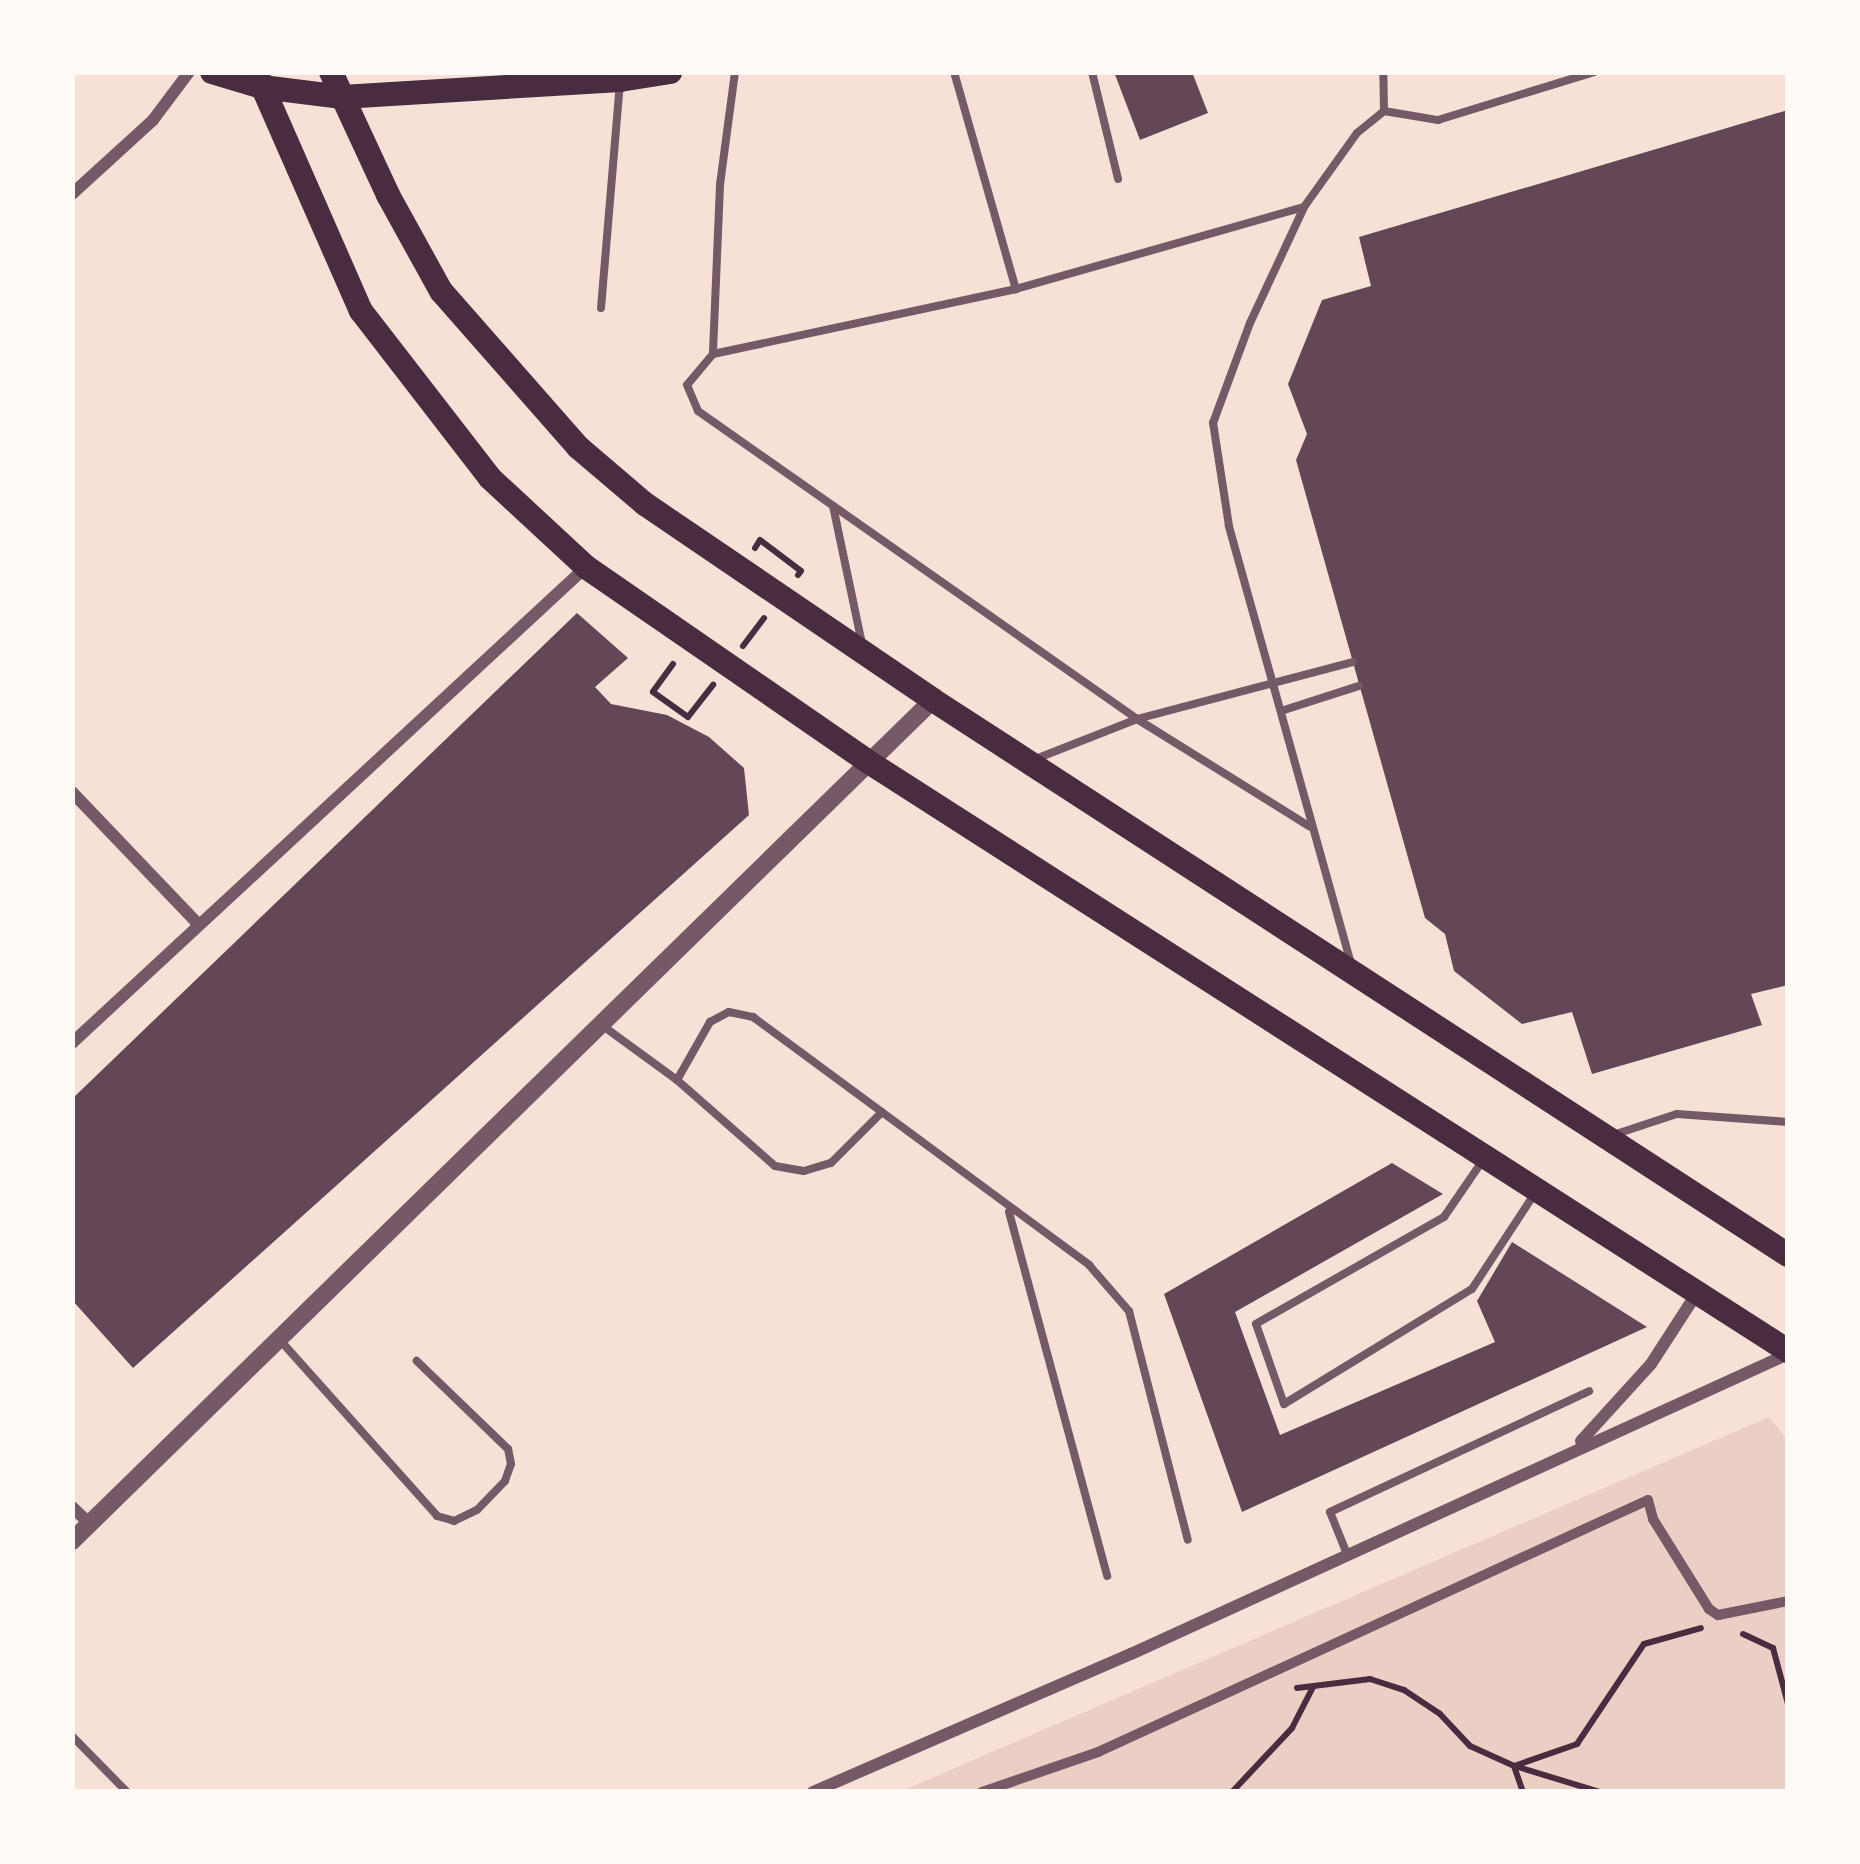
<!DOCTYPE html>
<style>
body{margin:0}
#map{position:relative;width:1860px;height:1864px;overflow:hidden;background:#f7e1d7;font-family:Mulish,sans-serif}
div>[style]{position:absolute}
.green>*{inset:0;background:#ebcfc5}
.building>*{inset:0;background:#644757}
.path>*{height:6px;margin:-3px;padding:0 3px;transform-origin:3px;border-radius:3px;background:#4a2c40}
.service>*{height:8px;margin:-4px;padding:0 4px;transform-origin:4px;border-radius:4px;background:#755966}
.pedestrian>*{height:10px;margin:-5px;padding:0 5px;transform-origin:5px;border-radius:5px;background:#755966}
.minor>*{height:12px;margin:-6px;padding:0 6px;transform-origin:6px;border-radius:6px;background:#755966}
.tertiary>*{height:18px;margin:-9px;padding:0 9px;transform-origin:9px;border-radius:9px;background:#755966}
.primary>*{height:24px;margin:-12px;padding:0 12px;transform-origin:12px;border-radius:12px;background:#4a2c40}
span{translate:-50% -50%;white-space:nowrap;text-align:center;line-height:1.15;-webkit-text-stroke:12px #fffaf5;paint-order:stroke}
.frame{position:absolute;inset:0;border:75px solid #fffaf5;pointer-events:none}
</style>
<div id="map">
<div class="green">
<div style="clip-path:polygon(1769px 1417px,1788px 1440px,1788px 1792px,899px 1792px)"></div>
</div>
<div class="building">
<div style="clip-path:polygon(1114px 72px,1192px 72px,1208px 113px,1140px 140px)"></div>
<div style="clip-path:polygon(1788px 110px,1788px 985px,1751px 994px,1762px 1025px,1592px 1074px,1572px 1012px,1522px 1024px,1454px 971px,1445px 934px,1425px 918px,1296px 460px,1307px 434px,1288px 384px,1322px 300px,1371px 286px,1359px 237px)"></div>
<div style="clip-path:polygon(577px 613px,628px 658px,595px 687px,611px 704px,667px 715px,709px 737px,744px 768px,749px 815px,133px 1368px,72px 1300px,72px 1099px)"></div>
<div style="clip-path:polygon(1392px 1163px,1443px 1194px,1235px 1312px,1280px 1435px,1495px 1342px,1477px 1301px,1512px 1242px,1647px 1327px,1242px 1512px,1164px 1294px)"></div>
</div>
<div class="path">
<div style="left:755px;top:548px;width:9px;rotate:-58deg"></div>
<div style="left:760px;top:540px;width:51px;rotate:37.1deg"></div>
<div style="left:801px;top:571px;width:5px;rotate:127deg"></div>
<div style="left:743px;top:646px;width:35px;rotate:-53deg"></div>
<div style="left:673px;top:664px;width:34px;rotate:126deg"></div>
<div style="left:653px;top:692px;width:43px;rotate:35.5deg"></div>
<div style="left:688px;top:717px;width:41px;rotate:-52deg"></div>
<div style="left:1743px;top:1634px;width:33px;rotate:25deg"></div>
<div style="left:1773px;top:1648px;width:58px;rotate:75deg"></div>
<div style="left:1297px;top:1688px;width:74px;rotate:-7deg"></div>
<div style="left:1370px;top:1679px;width:36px;rotate:18deg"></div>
<div style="left:1404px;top:1690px;width:43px;rotate:33.7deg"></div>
<div style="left:1440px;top:1714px;width:44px;rotate:46.8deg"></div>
<div style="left:1470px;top:1746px;width:48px;rotate:24.4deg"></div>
<div style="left:1514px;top:1766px;width:67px;rotate:-19.2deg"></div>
<div style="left:1577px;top:1744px;width:120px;rotate:-56.2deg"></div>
<div style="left:1644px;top:1644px;width:59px;rotate:-15.7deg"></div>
<div style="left:1514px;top:1766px;width:28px;rotate:71deg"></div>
<div style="left:1518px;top:1767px;width:86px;rotate:17deg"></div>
<div style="left:1232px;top:1792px;width:88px;rotate:-46.8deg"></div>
<div style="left:1292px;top:1728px;width:46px;rotate:-62.9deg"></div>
</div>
<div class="service">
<div style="left:735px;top:72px;width:114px;rotate:97.6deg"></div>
<div style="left:720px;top:185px;width:169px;rotate:92.4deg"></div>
<div style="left:713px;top:354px;width:40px;rotate:130deg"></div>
<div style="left:687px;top:385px;width:28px;rotate:67deg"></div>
<div style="left:698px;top:411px;width:536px;rotate:35.05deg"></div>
<div style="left:1137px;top:719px;width:203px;rotate:31.9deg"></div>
<div style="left:954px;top:72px;width:226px;rotate:74.1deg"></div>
<div style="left:1092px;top:72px;width:110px;rotate:76.3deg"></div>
<div style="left:1384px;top:111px;width:55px;rotate:9.5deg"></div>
<div style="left:1438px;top:120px;width:163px;rotate:-17.1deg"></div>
<div style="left:601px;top:308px;width:227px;rotate:-85.2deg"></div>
<div style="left:713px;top:354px;width:310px;rotate:-12.1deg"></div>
<div style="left:1016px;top:289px;width:298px;rotate:-15.9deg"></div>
<div style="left:833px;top:506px;width:141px;rotate:78.1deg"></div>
<div style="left:1281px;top:711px;width:82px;rotate:-17.8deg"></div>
<div style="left:1033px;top:760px;width:112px;rotate:-21.5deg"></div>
<div style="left:1137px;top:719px;width:223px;rotate:-14.8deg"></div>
<div style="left:1350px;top:960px;width:451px;rotate:-105.6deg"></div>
<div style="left:1229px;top:526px;width:104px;rotate:-98.8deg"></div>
<div style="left:1213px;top:423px;width:107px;rotate:-69.7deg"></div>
<div style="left:1250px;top:323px;width:128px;rotate:-65deg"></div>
<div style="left:1304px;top:207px;width:91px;rotate:-54.4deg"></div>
<div style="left:1357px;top:133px;width:35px;rotate:-39deg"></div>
<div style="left:1384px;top:111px;width:39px;rotate:-91deg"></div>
<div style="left:603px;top:1026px;width:92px;rotate:36.1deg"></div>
<div style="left:677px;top:1080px;width:130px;rotate:41.3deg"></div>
<div style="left:775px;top:1166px;width:29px;rotate:10deg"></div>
<div style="left:804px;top:1171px;width:28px;rotate:-17deg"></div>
<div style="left:831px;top:1163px;width:72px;rotate:-45deg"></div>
<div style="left:677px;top:1080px;width:67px;rotate:-60.4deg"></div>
<div style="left:710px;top:1022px;width:21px;rotate:-28deg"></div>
<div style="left:729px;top:1012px;width:25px;rotate:12deg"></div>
<div style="left:753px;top:1017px;width:418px;rotate:36.4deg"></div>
<div style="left:1089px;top:1265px;width:61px;rotate:49deg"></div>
<div style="left:1129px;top:1311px;width:236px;rotate:75.6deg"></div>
<div style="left:1613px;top:1135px;width:67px;rotate:-18.2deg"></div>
<div style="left:1677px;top:1114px;width:111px;rotate:4.1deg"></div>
<div style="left:1481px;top:1163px;width:65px;rotate:124.4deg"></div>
<div style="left:1444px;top:1217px;width:216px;rotate:150.4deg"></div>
<div style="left:1256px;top:1324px;width:85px;rotate:70.7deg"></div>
<div style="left:1284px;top:1404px;width:220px;rotate:-31.5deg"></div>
<div style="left:1472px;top:1289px;width:111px;rotate:-56.7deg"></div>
<div style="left:1009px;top:1212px;width:377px;rotate:74.9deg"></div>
<div style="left:279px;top:1339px;width:237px;rotate:48.2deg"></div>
<div style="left:437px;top:1516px;width:18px;rotate:16deg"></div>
<div style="left:454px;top:1521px;width:25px;rotate:-26deg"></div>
<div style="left:477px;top:1510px;width:40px;rotate:-46deg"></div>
<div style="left:505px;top:1481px;width:18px;rotate:-71deg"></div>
<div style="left:511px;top:1464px;width:15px;rotate:-101deg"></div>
<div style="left:508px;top:1449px;width:127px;rotate:-136deg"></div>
<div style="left:1347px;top:1554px;width:45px;rotate:-112deg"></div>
<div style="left:1330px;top:1512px;width:286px;rotate:-25deg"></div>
<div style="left:72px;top:1736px;width:78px;rotate:45.5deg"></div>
</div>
<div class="pedestrian">
<div style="left:982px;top:1792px;width:123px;rotate:-19deg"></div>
<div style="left:1098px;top:1752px;width:605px;rotate:-24.62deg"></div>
<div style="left:1648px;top:1500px;width:20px;rotate:75deg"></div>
<div style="left:1653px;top:1519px;width:106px;rotate:58.1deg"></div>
<div style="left:1709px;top:1609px;width:11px;rotate:34deg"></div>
<div style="left:1718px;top:1615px;width:71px;rotate:-11.3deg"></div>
</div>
<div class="minor">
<div style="left:72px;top:194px;width:110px;rotate:-42.4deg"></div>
<div style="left:153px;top:120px;width:60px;rotate:-53.1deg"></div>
<div style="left:72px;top:792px;width:182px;rotate:46.3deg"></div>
<div style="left:72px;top:1043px;width:701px;rotate:-42.8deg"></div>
<div style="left:1581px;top:1441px;width:104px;rotate:-47.7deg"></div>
<div style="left:1651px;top:1364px;width:85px;rotate:-57.1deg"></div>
<div style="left:72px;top:1507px;width:25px;rotate:43deg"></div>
<div style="left:813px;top:1792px;width:347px;rotate:-23.5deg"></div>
<div style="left:1131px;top:1654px;width:722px;rotate:-24.54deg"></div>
</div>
<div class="tertiary">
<div style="left:72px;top:1541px;width:1204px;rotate:-44.33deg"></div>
</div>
<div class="primary">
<div style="left:212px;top:72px;width:52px;rotate:16.7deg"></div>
<div style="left:262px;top:87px;width:81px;rotate:7.1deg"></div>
<div style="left:342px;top:97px;width:279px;rotate:-3.5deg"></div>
<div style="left:620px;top:80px;width:51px;rotate:-9.1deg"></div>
<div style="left:256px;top:72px;width:261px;rotate:66.3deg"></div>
<div style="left:361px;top:311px;width:211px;rotate:52.3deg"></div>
<div style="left:490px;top:478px;width:131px;rotate:42.8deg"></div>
<div style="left:586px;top:567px;width:341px;rotate:34.6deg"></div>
<div style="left:867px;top:761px;width:1094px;rotate:32.64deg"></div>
<div style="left:331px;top:72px;width:136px;rotate:65.1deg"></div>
<div style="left:388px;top:195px;width:110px;rotate:61.1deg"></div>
<div style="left:441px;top:291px;width:208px;rotate:48.7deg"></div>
<div style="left:578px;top:447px;width:88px;rotate:40.4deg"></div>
<div style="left:645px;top:504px;width:348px;rotate:34.2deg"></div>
<div style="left:933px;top:700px;width:1019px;rotate:32.99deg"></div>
</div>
<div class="frame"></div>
</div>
